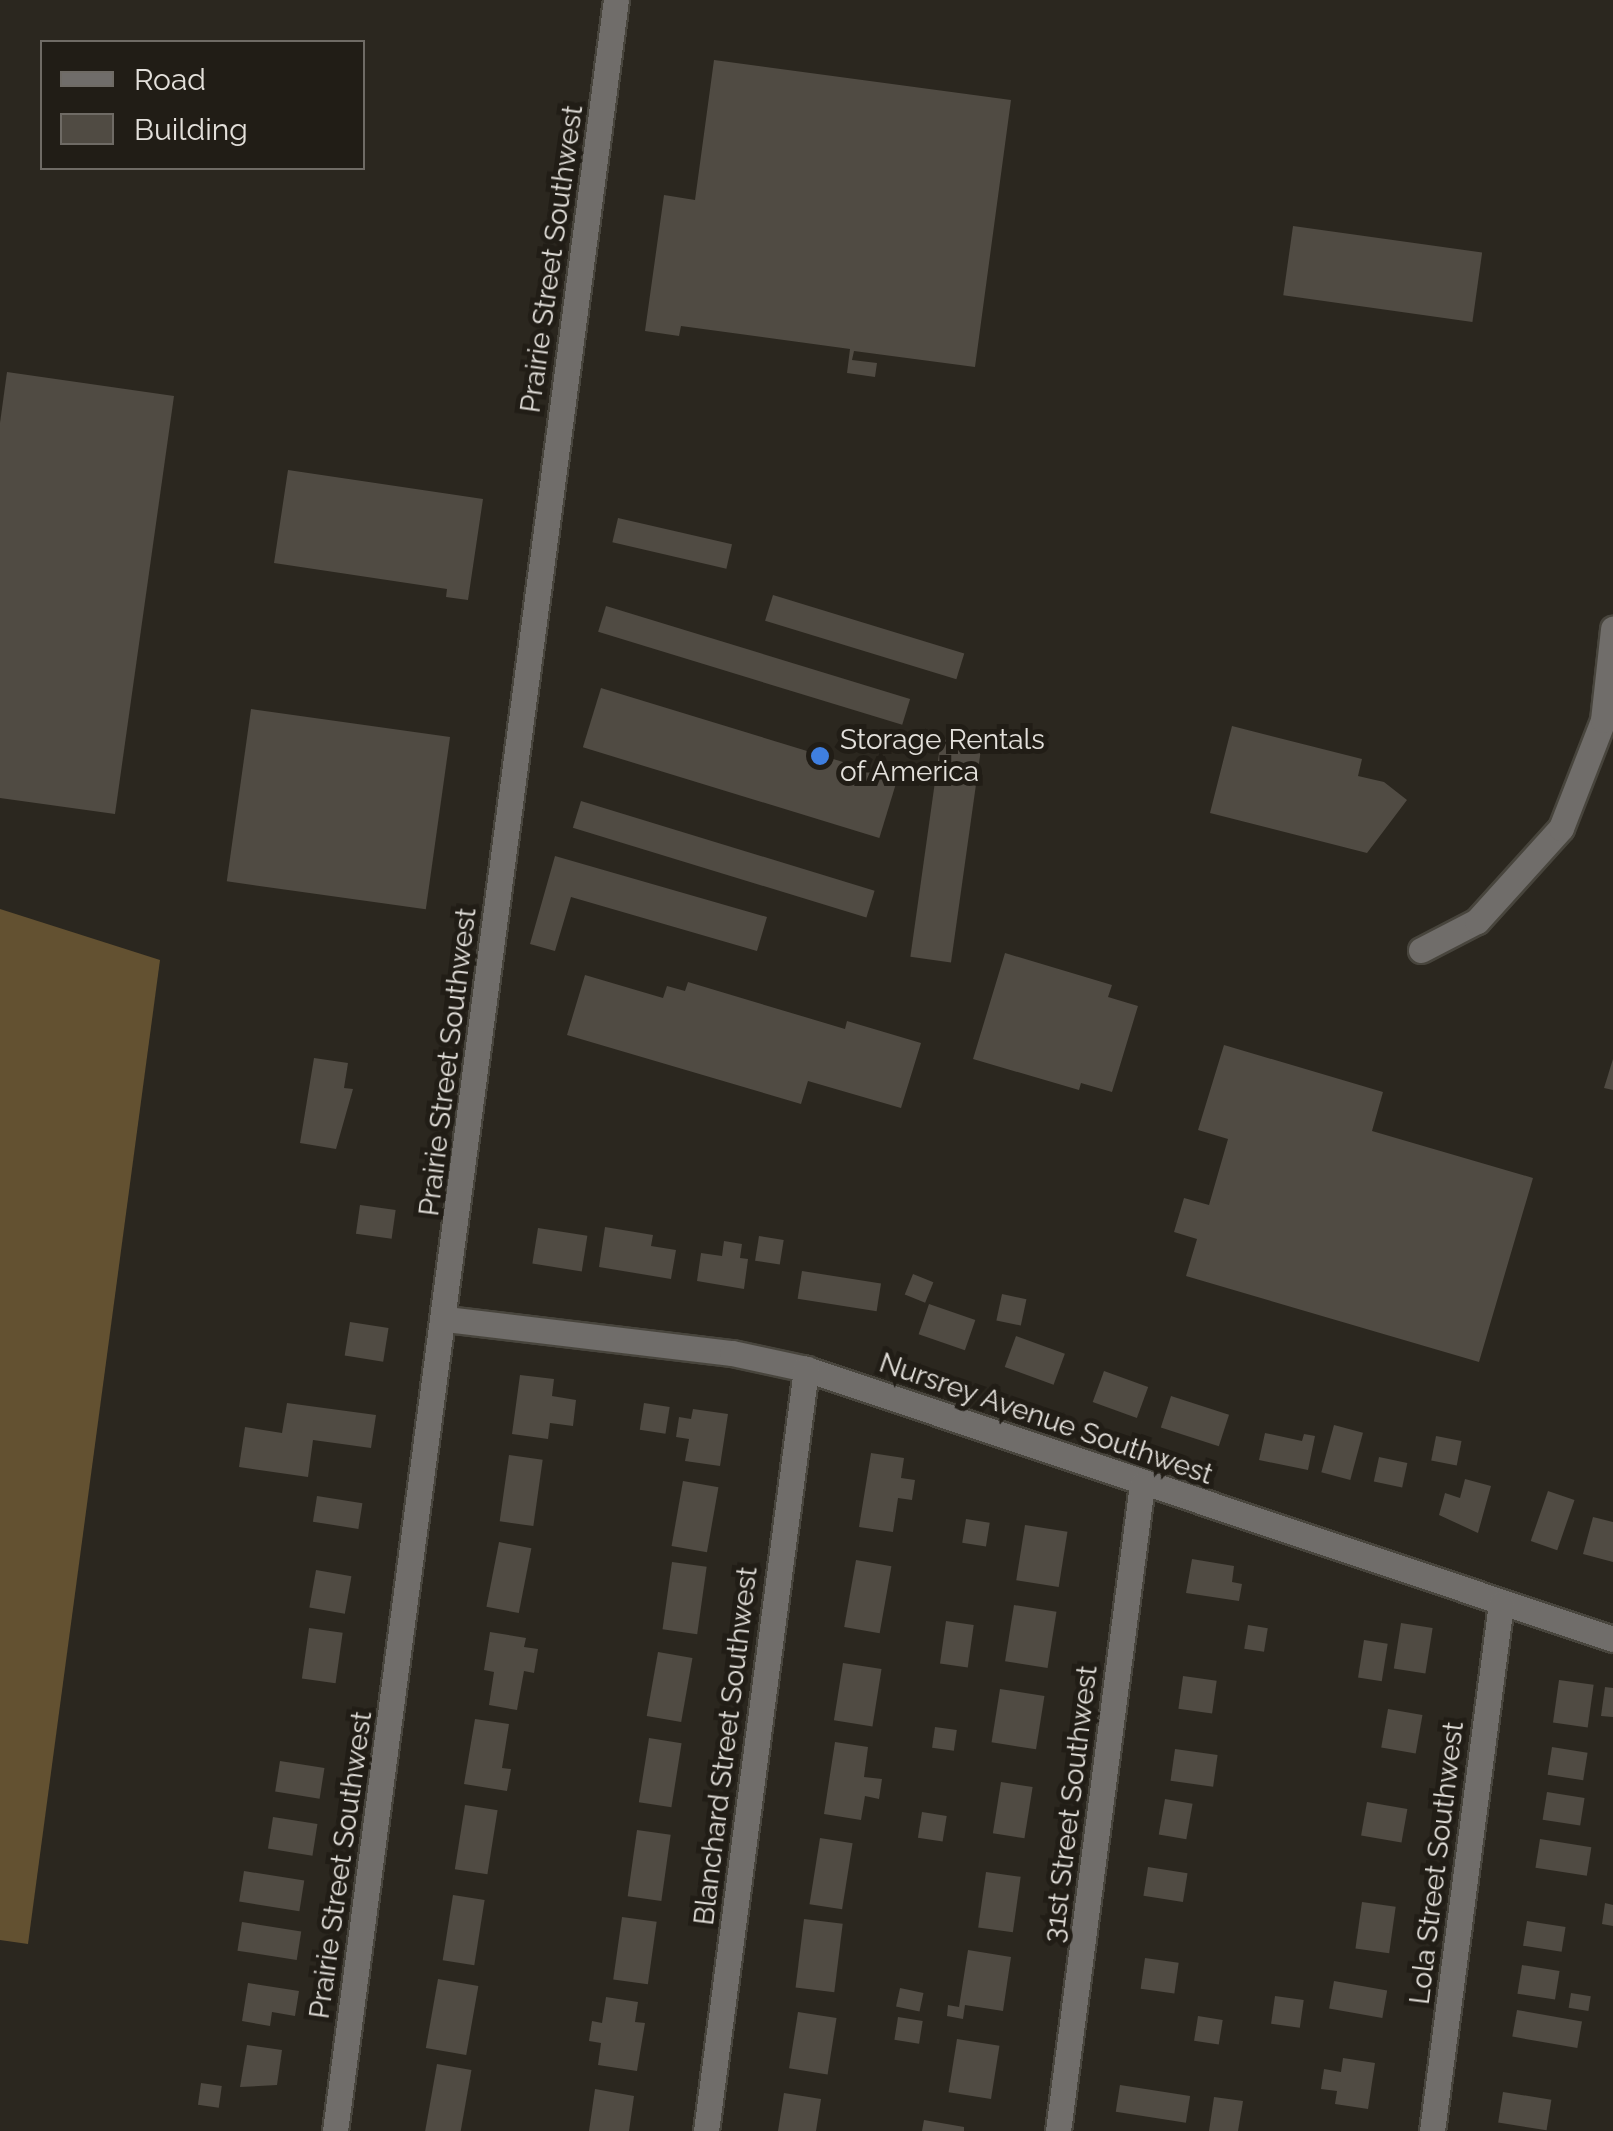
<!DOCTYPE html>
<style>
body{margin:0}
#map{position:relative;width:1613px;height:2131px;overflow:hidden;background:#2b271f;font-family:Raleway,sans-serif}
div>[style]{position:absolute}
.forest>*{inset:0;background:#635131}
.building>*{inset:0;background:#504b43;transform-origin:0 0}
.roads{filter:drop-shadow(2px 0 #48453d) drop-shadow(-2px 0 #48453d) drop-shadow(0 2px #48453d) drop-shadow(0 -2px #48453d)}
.minor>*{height:25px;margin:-12.5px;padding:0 12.5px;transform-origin:12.5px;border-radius:12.5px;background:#706d6a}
.dots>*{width:28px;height:28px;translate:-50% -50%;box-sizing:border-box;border:5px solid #211d16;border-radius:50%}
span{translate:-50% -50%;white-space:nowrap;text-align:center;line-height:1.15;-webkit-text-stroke:10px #211d16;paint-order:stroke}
.street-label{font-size:28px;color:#e3e0db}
.poi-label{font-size:28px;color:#e3e0db}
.left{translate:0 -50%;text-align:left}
.legend{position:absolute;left:40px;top:40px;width:325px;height:130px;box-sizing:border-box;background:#211d16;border:2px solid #6f6b65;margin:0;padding:12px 18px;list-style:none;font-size:30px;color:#e3e0db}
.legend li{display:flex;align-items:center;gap:20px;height:50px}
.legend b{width:50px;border:2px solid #6f6b65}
</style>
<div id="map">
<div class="forest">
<div style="clip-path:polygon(0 909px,160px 960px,28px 1944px,0 1940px)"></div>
</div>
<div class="building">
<div style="clip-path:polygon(714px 60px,1011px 100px,975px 367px,854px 351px,852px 360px,877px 363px,875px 377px,847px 373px,850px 349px,681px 326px,679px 336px,645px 331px,664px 195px,695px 200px)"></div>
<div style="left:1293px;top:226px;width:191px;height:70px;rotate:8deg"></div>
<div style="clip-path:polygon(7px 372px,174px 396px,115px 814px,0 798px,0 423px)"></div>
<div style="clip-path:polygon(288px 470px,483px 499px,468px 600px,446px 597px,447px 589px,274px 563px)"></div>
<div style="left:618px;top:518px;width:117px;height:25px;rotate:13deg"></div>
<div style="left:773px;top:595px;width:200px;height:27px;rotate:17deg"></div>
<div style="left:606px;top:606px;width:318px;height:27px;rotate:17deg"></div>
<div style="left:601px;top:688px;width:310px;height:62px;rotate:17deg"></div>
<div style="left:251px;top:709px;width:201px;height:174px;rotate:8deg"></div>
<div style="clip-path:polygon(1232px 726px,1362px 759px,1358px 776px,1384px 782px,1407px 800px,1367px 853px,1210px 813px)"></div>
<div style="left:941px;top:739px;width:41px;height:220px;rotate:8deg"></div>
<div style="left:581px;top:801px;width:307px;height:28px;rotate:17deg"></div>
<div style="clip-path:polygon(555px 856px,767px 917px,757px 951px,571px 897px,555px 951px,530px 944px)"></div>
<div style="clip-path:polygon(1005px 953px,1112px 985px,1108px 997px,1138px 1006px,1112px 1092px,1081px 1083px,1079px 1090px,973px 1059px)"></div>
<div style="clip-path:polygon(585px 975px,663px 998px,667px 986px,685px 991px,688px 982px,845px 1029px,847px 1021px,921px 1043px,901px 1108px,808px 1081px,801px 1104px,567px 1035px)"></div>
<div style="clip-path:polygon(1224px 1045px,1383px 1092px,1372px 1131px,1533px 1178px,1479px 1362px,1186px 1276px,1197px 1239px,1174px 1232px,1184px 1198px,1209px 1205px,1228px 1139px,1198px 1130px)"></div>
<div style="clip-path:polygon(314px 1058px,348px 1063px,344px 1088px,353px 1089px,336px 1149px,300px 1143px)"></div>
<div style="clip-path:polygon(1613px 1059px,1613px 1090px,1604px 1088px)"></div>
<div style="left:360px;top:1205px;width:36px;height:29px;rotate:8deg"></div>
<div style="clip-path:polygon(605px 1227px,653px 1235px,651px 1246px,676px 1250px,671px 1279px,599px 1267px)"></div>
<div style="left:538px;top:1228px;width:50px;height:36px;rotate:9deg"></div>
<div style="left:759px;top:1236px;width:25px;height:25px;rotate:9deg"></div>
<div style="clip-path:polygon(724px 1241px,742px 1244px,740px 1258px,748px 1259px,744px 1289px,697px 1281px,701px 1253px,722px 1256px)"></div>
<div style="left:802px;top:1271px;width:80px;height:28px;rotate:9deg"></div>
<div style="left:913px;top:1274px;width:22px;height:22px;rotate:22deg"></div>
<div style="left:1002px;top:1294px;width:25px;height:27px;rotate:12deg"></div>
<div style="left:929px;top:1304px;width:49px;height:32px;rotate:19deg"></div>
<div style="left:350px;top:1322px;width:39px;height:34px;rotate:9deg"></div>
<div style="left:1016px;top:1336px;width:52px;height:33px;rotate:20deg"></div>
<div style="left:1104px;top:1371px;width:47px;height:33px;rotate:20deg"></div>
<div style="clip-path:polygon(520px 1375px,554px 1379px,552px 1396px,576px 1400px,573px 1426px,550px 1423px,548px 1439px,512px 1434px)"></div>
<div style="left:1171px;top:1396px;width:61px;height:33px;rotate:18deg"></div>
<div style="clip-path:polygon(287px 1403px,376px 1415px,371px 1448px,313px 1440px,308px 1477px,239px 1467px,245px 1427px,282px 1433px)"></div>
<div style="left:644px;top:1403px;width:26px;height:27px;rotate:9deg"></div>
<div style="clip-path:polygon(693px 1409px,728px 1414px,720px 1466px,685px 1461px,689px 1439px,676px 1437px,679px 1417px,691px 1419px)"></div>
<div style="left:1334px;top:1425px;width:30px;height:49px;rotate:15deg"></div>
<div style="clip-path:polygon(1265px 1433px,1302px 1441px,1304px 1434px,1315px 1436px,1308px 1470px,1259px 1460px)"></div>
<div style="left:1436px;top:1436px;width:26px;height:25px;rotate:11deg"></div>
<div style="clip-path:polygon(871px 1453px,904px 1458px,901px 1478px,915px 1480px,912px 1500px,898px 1498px,893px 1532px,859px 1527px)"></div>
<div style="left:509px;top:1455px;width:34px;height:67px;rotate:8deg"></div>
<div style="left:1379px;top:1457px;width:29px;height:25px;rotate:12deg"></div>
<div style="clip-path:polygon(1465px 1479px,1491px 1486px,1478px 1533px,1439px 1515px,1445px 1493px,1460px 1498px)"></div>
<div style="left:683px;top:1481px;width:36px;height:66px;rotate:10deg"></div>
<div style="left:1548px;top:1491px;width:28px;height:53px;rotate:19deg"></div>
<div style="left:317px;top:1496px;width:46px;height:26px;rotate:9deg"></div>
<div style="clip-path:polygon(1593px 1517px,1613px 1522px,1613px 1562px,1583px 1554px)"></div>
<div style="left:966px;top:1519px;width:24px;height:24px;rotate:9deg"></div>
<div style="left:1025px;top:1525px;width:43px;height:56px;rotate:9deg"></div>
<div style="left:499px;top:1542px;width:33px;height:66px;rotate:11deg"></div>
<div style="clip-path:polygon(1192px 1559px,1234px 1566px,1232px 1582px,1242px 1584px,1239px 1601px,1186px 1593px)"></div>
<div style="left:856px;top:1560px;width:36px;height:68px;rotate:10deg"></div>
<div style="left:672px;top:1562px;width:35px;height:68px;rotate:8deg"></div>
<div style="left:316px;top:1570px;width:36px;height:38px;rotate:10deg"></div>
<div style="left:1014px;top:1605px;width:43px;height:57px;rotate:9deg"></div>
<div style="left:946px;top:1621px;width:28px;height:43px;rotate:8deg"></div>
<div style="left:1401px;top:1623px;width:32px;height:46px;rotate:9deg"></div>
<div style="left:1248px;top:1625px;width:20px;height:24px;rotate:9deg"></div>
<div style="left:309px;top:1628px;width:34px;height:51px;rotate:8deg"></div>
<div style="clip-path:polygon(490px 1632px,526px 1638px,524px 1647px,538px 1649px,534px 1673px,524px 1671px,517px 1710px,489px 1705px,494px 1672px,484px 1670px)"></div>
<div style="left:1364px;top:1640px;width:24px;height:38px;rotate:9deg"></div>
<div style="left:658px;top:1652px;width:35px;height:65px;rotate:10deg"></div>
<div style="left:843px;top:1663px;width:39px;height:58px;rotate:9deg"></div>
<div style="left:1183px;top:1676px;width:34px;height:33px;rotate:8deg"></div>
<div style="left:1559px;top:1680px;width:35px;height:43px;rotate:8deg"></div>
<div style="clip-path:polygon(1605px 1687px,1613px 1688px,1613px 1717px,1601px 1716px)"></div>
<div style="left:1000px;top:1689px;width:45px;height:54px;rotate:9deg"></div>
<div style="left:1388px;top:1709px;width:35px;height:39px;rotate:10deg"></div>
<div style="clip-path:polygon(475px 1719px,509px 1724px,502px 1768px,511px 1769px,507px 1791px,464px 1784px)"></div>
<div style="left:935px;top:1727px;width:22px;height:21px;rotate:8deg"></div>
<div style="left:649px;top:1738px;width:33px;height:65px;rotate:9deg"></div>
<div style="clip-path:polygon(835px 1742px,868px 1747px,864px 1777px,882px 1779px,879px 1799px,865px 1796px,861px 1820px,824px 1814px)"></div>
<div style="left:1552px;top:1747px;width:36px;height:28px;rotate:9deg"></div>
<div style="left:1175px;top:1749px;width:43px;height:32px;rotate:8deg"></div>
<div style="left:280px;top:1761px;width:45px;height:31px;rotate:9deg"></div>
<div style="left:1001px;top:1782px;width:32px;height:52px;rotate:9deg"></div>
<div style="left:1547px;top:1792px;width:38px;height:28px;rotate:9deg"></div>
<div style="left:1165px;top:1799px;width:28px;height:36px;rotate:10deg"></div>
<div style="left:1367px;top:1802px;width:41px;height:34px;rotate:10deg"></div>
<div style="left:465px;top:1805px;width:33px;height:65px;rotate:9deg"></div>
<div style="left:922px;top:1812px;width:25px;height:26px;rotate:9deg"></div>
<div style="left:273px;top:1817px;width:45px;height:32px;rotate:9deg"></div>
<div style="left:637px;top:1830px;width:34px;height:67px;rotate:8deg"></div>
<div style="left:820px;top:1838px;width:33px;height:67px;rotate:9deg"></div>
<div style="left:1540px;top:1839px;width:52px;height:29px;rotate:9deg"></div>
<div style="left:1148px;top:1867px;width:40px;height:29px;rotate:9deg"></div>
<div style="left:244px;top:1871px;width:61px;height:31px;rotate:9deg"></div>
<div style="left:986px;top:1872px;width:35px;height:56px;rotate:8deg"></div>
<div style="left:453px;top:1895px;width:32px;height:66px;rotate:9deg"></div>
<div style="left:1362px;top:1902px;width:34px;height:47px;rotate:8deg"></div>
<div style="clip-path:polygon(1605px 1903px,1613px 1905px,1613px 1926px,1602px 1924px)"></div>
<div style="left:622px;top:1917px;width:35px;height:63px;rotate:8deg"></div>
<div style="left:804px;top:1919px;width:39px;height:69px;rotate:7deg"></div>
<div style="left:1527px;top:1921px;width:39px;height:25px;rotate:9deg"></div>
<div style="left:242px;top:1922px;width:60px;height:29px;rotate:9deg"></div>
<div style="clip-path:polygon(968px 1950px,1011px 1957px,1003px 2011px,965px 2005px,963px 2019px,947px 2016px,948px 2005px,959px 2007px)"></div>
<div style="left:1145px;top:1958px;width:34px;height:31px;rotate:8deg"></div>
<div style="left:1522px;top:1965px;width:38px;height:29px;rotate:9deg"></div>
<div style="left:438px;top:1979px;width:41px;height:70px;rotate:10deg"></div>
<div style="left:1334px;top:1981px;width:54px;height:28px;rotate:10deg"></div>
<div style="clip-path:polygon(248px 1983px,299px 1991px,295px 2016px,272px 2012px,270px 2026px,242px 2021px)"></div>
<div style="left:900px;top:1988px;width:24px;height:19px;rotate:12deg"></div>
<div style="left:1571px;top:1993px;width:20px;height:15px;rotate:9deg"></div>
<div style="left:1275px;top:1996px;width:29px;height:28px;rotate:8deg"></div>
<div style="clip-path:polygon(606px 1997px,638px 2002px,635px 2022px,645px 2023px,637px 2071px,598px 2065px,601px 2043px,589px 2041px,592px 2021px,602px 2023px)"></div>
<div style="left:1517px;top:2010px;width:66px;height:27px;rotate:10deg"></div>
<div style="left:798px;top:2012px;width:39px;height:57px;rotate:9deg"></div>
<div style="left:1198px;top:2016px;width:25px;height:25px;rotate:9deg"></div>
<div style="left:898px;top:2017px;width:25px;height:23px;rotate:9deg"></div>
<div style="left:957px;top:2039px;width:43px;height:54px;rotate:9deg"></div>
<div style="clip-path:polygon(247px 2045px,282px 2050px,277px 2085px,240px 2087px)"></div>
<div style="clip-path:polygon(1343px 2058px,1375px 2063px,1368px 2109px,1335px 2104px,1337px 2091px,1321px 2089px,1324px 2069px,1341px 2072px)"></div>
<div style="left:437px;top:2064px;width:35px;height:68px;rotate:10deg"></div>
<div style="left:201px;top:2083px;width:21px;height:22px;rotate:8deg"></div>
<div style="left:1120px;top:2085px;width:71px;height:27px;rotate:9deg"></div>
<div style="clip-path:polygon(595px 2089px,634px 2096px,629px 2131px,589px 2131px)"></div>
<div style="left:1503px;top:2092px;width:49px;height:31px;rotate:9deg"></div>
<div style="clip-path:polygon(784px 2093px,821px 2099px,816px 2131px,778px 2131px)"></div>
<div style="clip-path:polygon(1214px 2097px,1243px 2101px,1238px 2131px,1209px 2131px)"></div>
<div style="clip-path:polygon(924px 2120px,964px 2127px,964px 2131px,922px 2131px)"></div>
</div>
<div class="roads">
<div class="minor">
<div style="left:1421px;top:950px;width:63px;rotate:-27.4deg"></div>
<div style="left:1477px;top:921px;width:125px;rotate:-47.9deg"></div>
<div style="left:1561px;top:828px;width:116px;rotate:-68.7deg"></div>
<div style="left:1603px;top:720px;width:92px;rotate:-83.7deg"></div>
<div style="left:446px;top:1319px;width:288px;rotate:6.8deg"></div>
<div style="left:732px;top:1353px;width:76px;rotate:12.2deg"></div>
<div style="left:806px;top:1369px;width:851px;rotate:18.5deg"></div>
<div style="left:335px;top:2131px;width:2149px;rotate:-82.49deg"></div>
<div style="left:706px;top:2131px;width:769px;rotate:-82.52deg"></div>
<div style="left:1058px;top:2131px;width:652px;rotate:-82.6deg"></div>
<div style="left:1432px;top:2131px;width:532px;rotate:-82.55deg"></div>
</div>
</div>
<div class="dots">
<div style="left:820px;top:756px;background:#3f7fe0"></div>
</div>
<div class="street-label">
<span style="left:552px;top:259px;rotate:-82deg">Prairie Street Southwest</span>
<span style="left:448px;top:1062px;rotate:-83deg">Prairie Street Southwest</span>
<span style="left:1046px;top:1419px;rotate:19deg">Nursrey Avenue Southwest</span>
<span style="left:726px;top:1746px;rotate:-83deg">Blanchard Street Southwest</span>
<span style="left:1071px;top:1804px;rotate:-83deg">31st Street Southwest</span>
<span style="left:1437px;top:1863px;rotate:-83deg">Lola Street Southwest</span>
<span style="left:341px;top:1865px;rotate:-82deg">Prairie Street Southwest</span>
</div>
<div class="poi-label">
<span class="left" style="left:840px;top:756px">Storage Rentals<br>of America</span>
</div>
<ul class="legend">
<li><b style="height:12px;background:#706d6a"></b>Road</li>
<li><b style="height:28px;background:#504b43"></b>Building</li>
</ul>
</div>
